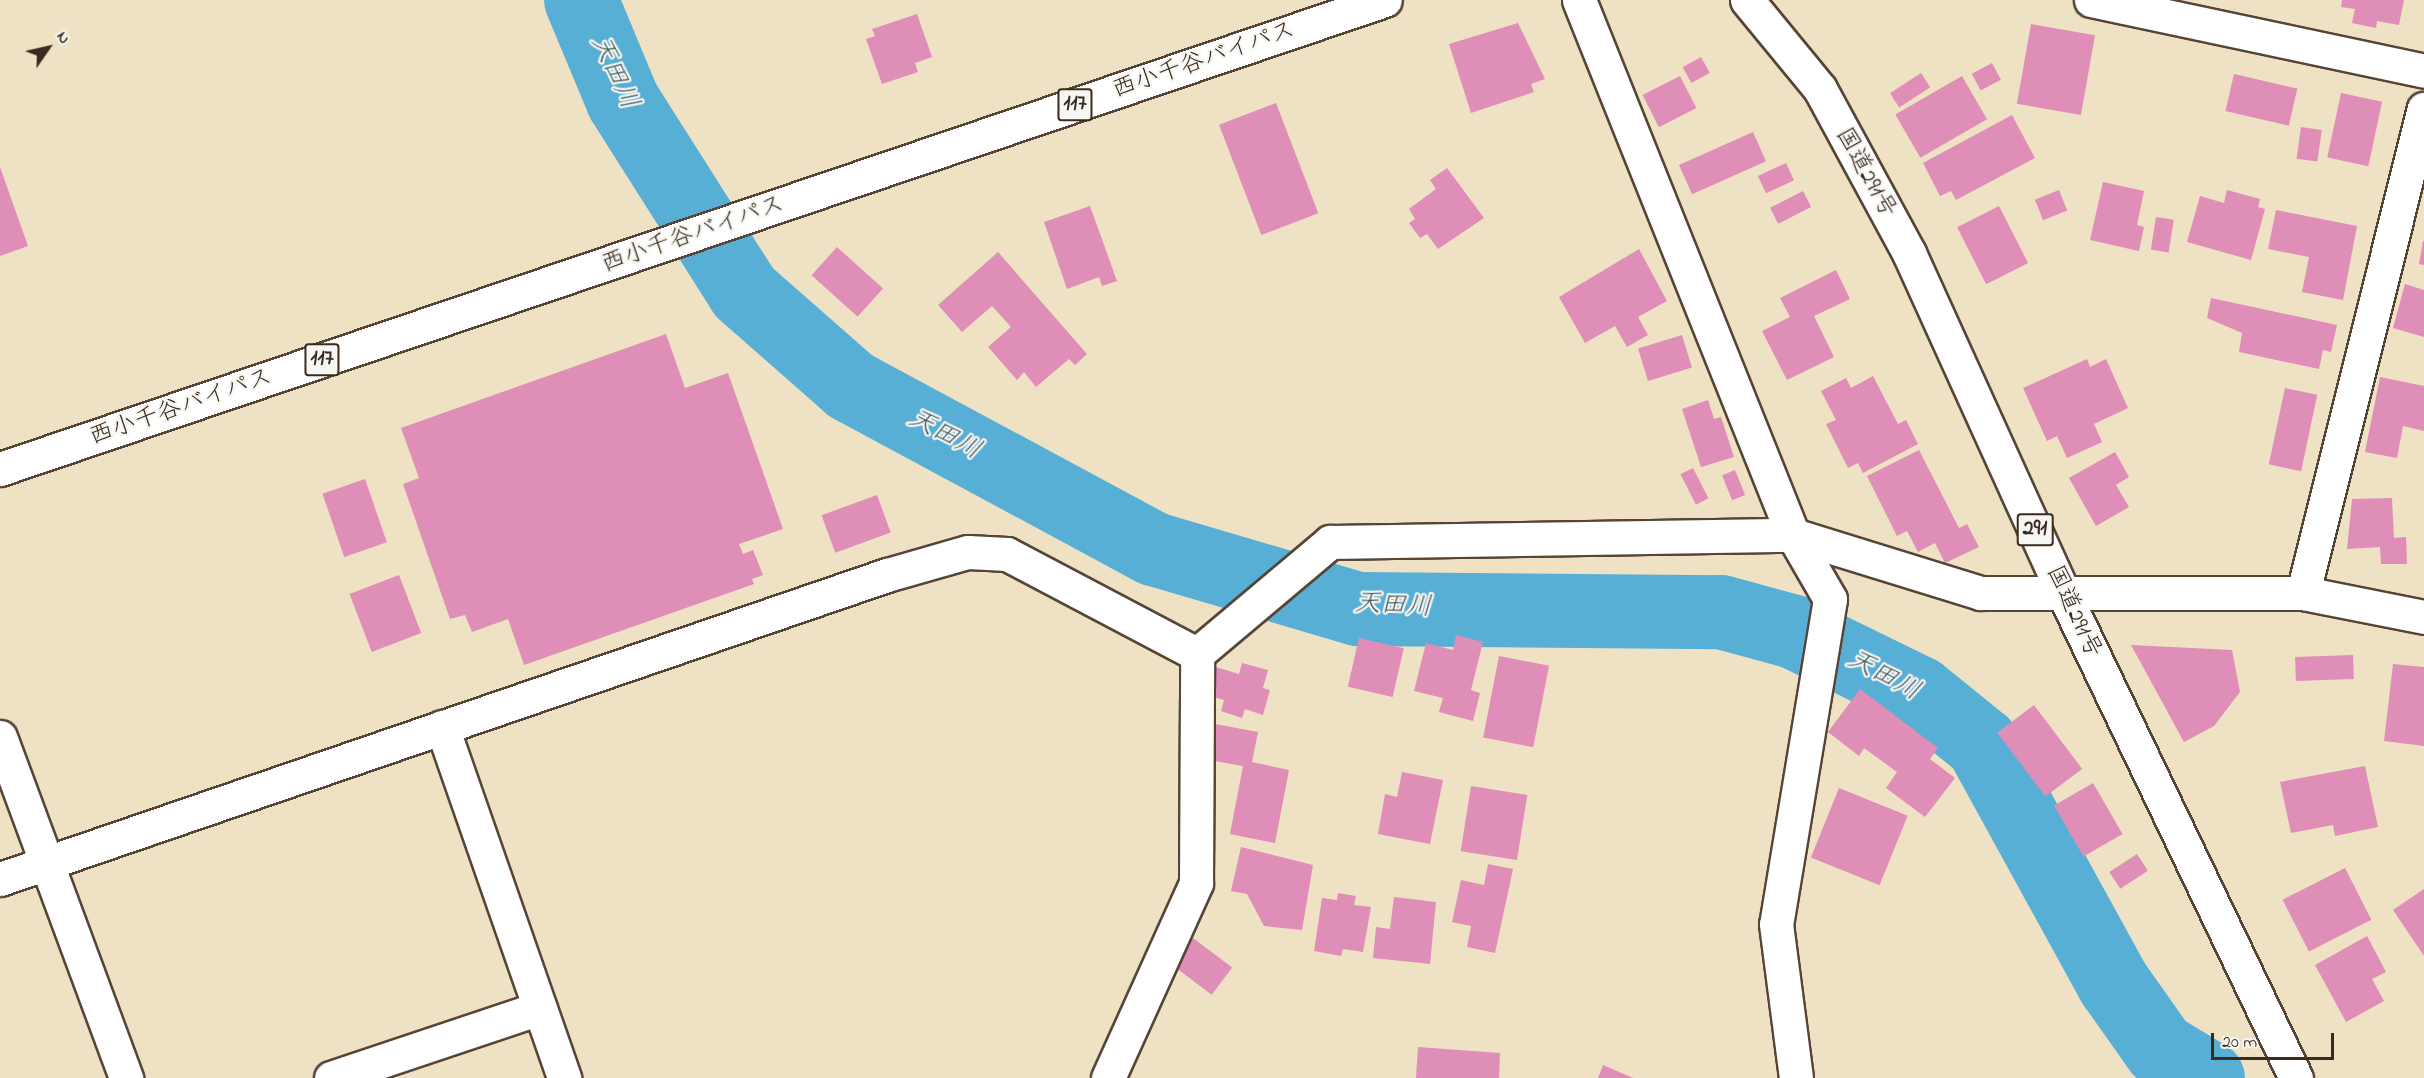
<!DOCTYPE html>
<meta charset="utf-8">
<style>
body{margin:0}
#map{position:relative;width:2424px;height:1078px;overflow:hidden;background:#efe1c4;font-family:"Indie Flower","Klee One",sans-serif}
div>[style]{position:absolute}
.river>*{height:74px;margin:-37px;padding:0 37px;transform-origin:37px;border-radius:37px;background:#58afd5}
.building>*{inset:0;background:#df8eb7;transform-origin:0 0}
.roads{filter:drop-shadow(2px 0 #564537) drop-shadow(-2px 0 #564537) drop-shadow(0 2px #564537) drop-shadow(0 -2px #564537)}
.street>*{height:33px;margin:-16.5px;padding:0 16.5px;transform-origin:16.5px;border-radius:16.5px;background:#fff}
.secondary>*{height:33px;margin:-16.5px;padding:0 16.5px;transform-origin:16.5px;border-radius:16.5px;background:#fff}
.highway>*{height:33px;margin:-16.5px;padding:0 16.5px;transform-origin:16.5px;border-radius:16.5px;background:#fff}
span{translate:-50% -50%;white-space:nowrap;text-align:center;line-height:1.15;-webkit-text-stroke:4.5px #f6f6f2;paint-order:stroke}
.shield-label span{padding:2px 4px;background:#f6f6f2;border:2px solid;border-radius:4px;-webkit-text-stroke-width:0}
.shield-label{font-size:22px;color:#3b2a1e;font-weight:700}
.street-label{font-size:24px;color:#3b2a1e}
.water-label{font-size:26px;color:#45595e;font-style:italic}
.north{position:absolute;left:18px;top:18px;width:60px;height:60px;-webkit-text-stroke:4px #f6f6f2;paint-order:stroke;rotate:56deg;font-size:16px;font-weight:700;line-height:24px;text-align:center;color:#3b2a1e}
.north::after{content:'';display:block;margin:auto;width:21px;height:27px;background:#3b2a1e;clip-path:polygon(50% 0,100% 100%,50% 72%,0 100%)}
.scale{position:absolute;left:2211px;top:1033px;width:123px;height:27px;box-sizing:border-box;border:3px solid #3b2a1e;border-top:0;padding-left:8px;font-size:18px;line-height:21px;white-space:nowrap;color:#3b2a1e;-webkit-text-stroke:4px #f6f6f2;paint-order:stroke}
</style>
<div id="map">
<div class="river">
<div style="left:581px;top:0;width:109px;rotate:67.4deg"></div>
<div style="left:623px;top:101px;width:226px;rotate:57.6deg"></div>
<div style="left:744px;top:292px;width:142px;rotate:41.3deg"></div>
<div style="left:851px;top:386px;width:344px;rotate:28.3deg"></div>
<div style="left:1154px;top:549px;width:213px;rotate:16.4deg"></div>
<div style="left:1358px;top:609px;width:363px;rotate:0.5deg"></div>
<div style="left:1721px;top:612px;width:76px;rotate:15.3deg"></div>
<div style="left:1794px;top:632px;width:139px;rotate:26deg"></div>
<div style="left:1919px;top:693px;width:81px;rotate:39deg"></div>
<div style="left:1982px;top:744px;width:274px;rotate:61.2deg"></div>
<div style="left:2114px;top:984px;width:80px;rotate:54.7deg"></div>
<div style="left:2160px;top:1049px;width:56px;rotate:31.1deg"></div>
</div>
<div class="building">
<div style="clip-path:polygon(2342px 0,2404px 0,2399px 25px,2377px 21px,2376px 28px,2352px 23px,2355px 9px,2341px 7px)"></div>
<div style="clip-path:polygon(917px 14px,932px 57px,915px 63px,918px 72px,882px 84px,866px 39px,875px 36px,872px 29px)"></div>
<div style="clip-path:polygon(1518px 23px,1545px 79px,1531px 84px,1534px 92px,1471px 113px,1449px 44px)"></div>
<div style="left:2031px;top:24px;width:65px;height:81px;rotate:10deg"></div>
<div style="left:1701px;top:57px;width:18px;height:21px;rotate:61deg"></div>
<div style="left:1992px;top:63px;width:19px;height:23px;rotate:62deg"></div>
<div style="left:1921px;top:73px;width:17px;height:37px;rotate:57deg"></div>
<div style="left:2234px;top:74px;width:65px;height:38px;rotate:13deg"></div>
<div style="left:1680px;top:76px;width:36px;height:42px;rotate:63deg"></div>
<div style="left:1962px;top:76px;width:50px;height:77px;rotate:60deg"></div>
<div style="left:2341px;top:93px;width:42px;height:66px;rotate:12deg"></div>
<div style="left:1276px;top:103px;width:118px;height:61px;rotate:69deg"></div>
<div style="clip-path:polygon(2012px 115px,2035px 158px,1956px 200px,1951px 191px,1940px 196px,1923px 163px)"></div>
<div style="left:2301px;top:127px;width:21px;height:32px;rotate:8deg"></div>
<div style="left:1753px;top:132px;width:32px;height:81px;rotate:66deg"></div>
<div style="left:1786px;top:163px;width:19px;height:31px;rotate:65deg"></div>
<div style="clip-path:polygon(0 167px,28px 246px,0 256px)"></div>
<div style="clip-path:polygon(1447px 168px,1484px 218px,1438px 249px,1427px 234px,1420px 238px,1409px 223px,1415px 219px,1409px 209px,1436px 189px,1430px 180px)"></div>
<div style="clip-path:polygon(2103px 182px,2144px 191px,2137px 225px,2144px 227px,2139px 251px,2090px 240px)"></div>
<div style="left:2059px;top:190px;width:22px;height:26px;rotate:68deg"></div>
<div style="clip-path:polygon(2227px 190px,2260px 199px,2258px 207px,2265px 209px,2251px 260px,2187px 242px,2200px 196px,2224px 203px)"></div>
<div style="left:1803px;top:191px;width:18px;height:37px;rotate:63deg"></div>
<div style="clip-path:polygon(1090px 206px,1117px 281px,1102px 286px,1099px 277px,1067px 289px,1044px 222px)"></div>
<div style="left:1999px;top:206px;width:64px;height:47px;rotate:63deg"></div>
<div style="clip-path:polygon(2276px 210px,2357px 226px,2343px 300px,2302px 292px,2309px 257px,2268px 249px)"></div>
<div style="left:2156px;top:217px;width:18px;height:33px;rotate:9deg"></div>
<div style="clip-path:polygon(2423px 241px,2424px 241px,2424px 265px,2419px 264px)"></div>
<div style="left:837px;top:247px;width:62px;height:38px;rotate:42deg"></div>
<div style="clip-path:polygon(1639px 249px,1667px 301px,1638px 317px,1648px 335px,1627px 347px,1615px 326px,1585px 343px,1559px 297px)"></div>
<div style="clip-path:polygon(998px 252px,1087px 354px,1075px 365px,1069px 359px,1036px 387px,1024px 372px,1017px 380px,988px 347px,1011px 327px,992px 306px,962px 332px,938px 305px)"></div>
<div style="clip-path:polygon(1836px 270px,1850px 299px,1814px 316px,1834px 357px,1787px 380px,1762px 331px,1790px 317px,1780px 298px)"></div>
<div style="clip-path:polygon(2405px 284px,2424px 290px,2424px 337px,2393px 328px)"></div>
<div style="clip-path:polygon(2211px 298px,2337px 325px,2331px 352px,2323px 350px,2319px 369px,2239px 352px,2242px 333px,2207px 318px)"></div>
<div style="clip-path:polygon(666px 334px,685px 388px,728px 373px,783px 529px,739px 544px,743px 554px,753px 550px,763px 575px,752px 579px,754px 584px,524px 665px,508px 619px,472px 632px,465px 615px,450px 619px,403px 484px,419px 478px,401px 428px)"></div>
<div style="left:1682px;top:335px;width:34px;height:46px;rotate:73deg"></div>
<div style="clip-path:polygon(2087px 359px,2090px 367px,2106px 359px,2128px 408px,2094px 424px,2102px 442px,2067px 458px,2057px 436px,2047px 441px,2023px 388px)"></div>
<div style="clip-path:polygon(1873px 376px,1898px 424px,1906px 420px,1918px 444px,1863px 473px,1858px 463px,1848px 468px,1826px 424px,1836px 420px,1821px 391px,1846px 378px,1851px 388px)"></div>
<div style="clip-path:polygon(2380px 377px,2424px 386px,2424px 431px,2403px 426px,2397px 458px,2365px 452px)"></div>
<div style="left:2285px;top:388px;width:33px;height:78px;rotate:12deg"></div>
<div style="clip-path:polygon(1708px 400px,1714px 419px,1721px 417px,1734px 457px,1701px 467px,1682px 409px)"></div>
<div style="clip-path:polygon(1919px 450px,1959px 528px,1967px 524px,1979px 547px,1945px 563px,1935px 543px,1918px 552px,1907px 531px,1897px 536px,1867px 476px)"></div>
<div style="clip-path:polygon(2115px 452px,2129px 477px,2116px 485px,2129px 507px,2096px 526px,2069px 478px)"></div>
<div style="left:1693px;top:468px;width:34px;height:14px;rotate:63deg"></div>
<div style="left:1735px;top:470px;width:27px;height:14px;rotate:68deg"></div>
<div style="left:365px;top:479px;width:67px;height:45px;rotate:71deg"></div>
<div style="left:877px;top:495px;width:40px;height:59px;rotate:70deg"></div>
<div style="clip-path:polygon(2392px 498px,2394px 538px,2406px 537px,2407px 564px,2381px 564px,2380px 547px,2347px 549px,2352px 499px)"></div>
<div style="left:399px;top:575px;width:62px;height:53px;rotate:69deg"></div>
<div style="clip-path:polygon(1456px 635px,1483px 642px,1471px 690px,1480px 693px,1473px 721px,1439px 712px,1443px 698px,1414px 691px,1426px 643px,1453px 650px)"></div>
<div style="left:1359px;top:638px;width:46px;height:50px;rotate:13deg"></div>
<div style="clip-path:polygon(2131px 645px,2232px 650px,2240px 692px,2214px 726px,2184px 742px)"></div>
<div style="left:2353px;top:655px;width:24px;height:58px;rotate:88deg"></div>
<div style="left:1499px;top:656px;width:51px;height:83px;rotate:11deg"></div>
<div style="clip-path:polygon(1242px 663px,1268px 670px,1263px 688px,1270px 690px,1263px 715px,1245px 709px,1242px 718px,1221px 711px,1224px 700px,1204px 694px,1212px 666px,1239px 674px)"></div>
<div style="clip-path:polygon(2393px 664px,2424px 667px,2424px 746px,2384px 741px)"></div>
<div style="clip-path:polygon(1860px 689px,1938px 748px,1930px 759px,1955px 778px,1925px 817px,1886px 788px,1897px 772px,1864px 748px,1859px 756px,1828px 732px)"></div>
<div style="left:2034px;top:705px;width:80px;height:46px;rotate:53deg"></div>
<div style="clip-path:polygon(1210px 723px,1258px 732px,1252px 762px,1289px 770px,1275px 843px,1230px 834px,1243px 766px,1203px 759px)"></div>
<div style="clip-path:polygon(2365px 766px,2378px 827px,2335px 836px,2333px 825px,2291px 833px,2280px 782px)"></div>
<div style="clip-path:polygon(1402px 772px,1443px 780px,1430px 844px,1378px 834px,1385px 794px,1397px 797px)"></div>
<div style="left:2093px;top:783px;width:59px;height:45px;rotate:60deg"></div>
<div style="left:1471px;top:786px;width:57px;height:66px;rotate:9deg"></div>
<div style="left:1839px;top:788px;width:74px;height:75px;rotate:22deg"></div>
<div style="clip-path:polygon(1241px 847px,1313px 865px,1302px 930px,1264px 926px,1247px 894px,1231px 891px)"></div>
<div style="left:2137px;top:854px;width:20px;height:33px;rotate:57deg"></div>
<div style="clip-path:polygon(1488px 864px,1513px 869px,1495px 953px,1467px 947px,1471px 926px,1452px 922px,1461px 880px,1484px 885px)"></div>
<div style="left:2345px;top:868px;width:58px;height:70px;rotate:63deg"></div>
<div style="clip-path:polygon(2424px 889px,2424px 956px,2393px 910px)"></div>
<div style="clip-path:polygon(1338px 893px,1356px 896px,1354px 905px,1371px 907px,1363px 952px,1343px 949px,1341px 956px,1314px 951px,1322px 898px,1337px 900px)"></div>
<div style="clip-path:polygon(1394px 897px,1436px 902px,1430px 964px,1373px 958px,1376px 927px,1390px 929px)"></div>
<div style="clip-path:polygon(2367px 936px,2386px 972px,2372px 979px,2384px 1001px,2346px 1022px,2315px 965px)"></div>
<div style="left:1193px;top:938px;width:49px;height:34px;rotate:37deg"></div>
<div style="clip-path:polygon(1418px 1047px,1500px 1053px,1499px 1078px,1416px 1078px)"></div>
<div style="clip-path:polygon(1603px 1065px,1633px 1078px,1598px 1078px)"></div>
</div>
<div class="roads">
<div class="street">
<div style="left:1579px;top:0;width:576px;rotate:68.2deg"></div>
<div style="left:1793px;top:535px;width:74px;rotate:60deg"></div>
<div style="left:1830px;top:599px;width:329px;rotate:99.4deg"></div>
<div style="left:1776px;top:924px;width:155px;rotate:82.6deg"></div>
<div style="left:2091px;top:0;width:340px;rotate:12deg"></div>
<div style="left:2303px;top:593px;width:499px;rotate:-76deg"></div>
<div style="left:442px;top:727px;width:372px;rotate:70.8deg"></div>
<div style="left:0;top:879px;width:938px;rotate:-18.92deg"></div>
<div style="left:887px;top:575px;width:84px;rotate:-15.9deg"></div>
<div style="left:968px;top:552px;width:39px;rotate:3deg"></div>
<div style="left:1007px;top:554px;width:215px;rotate:27.8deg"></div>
<div style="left:331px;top:1078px;width:220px;rotate:-18.5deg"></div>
<div style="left:1108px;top:1078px;width:214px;rotate:-65.7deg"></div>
<div style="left:1196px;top:883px;width:229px;rotate:-89.7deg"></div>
<div style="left:1197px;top:654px;width:174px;rotate:-40.1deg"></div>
<div style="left:1330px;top:542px;width:463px;rotate:-0.9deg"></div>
<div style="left:1793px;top:535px;width:196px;rotate:17.2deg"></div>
<div style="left:1980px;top:593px;width:323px"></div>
<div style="left:2303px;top:593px;width:123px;rotate:11.2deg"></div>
</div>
<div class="secondary">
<div style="left:0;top:737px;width:364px;rotate:69.7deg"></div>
</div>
<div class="highway">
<div style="left:1747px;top:0;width:115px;rotate:50.6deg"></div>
<div style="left:1820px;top:89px;width:187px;rotate:61.5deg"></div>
<div style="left:1909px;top:253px;width:372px;rotate:65.6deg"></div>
<div style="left:2063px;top:592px;width:539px;rotate:64.39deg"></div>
<div style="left:0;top:469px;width:1462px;rotate:-18.71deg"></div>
</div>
</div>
<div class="shield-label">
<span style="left:1075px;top:105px">117</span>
<span style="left:322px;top:360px">117</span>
<span style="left:2035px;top:530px">291</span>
</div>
<div class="street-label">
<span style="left:1204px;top:61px;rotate:-19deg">西小千谷バイパス</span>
<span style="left:1865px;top:173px;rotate:61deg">国道291号</span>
<span style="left:693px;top:235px;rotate:-19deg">西小千谷バイパス</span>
<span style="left:181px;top:408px;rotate:-19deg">西小千谷バイパス</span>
<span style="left:2073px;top:612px;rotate:65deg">国道291号</span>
</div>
<div class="water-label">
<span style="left:613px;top:73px;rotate:65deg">天田川</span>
<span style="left:944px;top:436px;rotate:28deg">天田川</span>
<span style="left:1393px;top:607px;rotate:3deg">天田川</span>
<span style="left:1883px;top:677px;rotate:28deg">天田川</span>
</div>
<div class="north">N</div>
<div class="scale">20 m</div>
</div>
